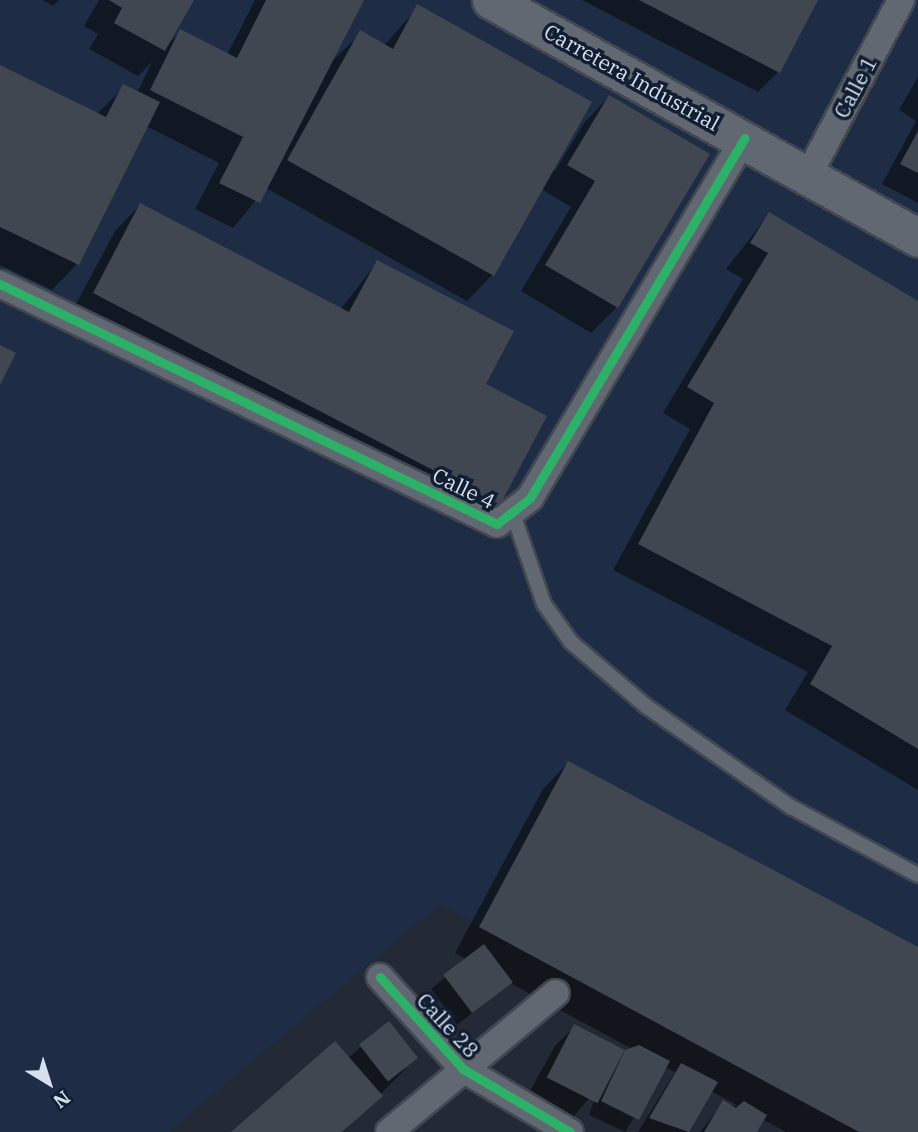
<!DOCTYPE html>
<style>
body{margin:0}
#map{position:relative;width:918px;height:1132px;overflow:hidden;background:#232a35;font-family:"IBM Plex Serif",serif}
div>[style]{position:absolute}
.built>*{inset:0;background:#1e2d45}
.shadow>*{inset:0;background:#0007}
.building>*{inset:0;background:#414750;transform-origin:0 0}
.roads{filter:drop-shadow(2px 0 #424852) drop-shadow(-2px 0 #424852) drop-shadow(0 2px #424852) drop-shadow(0 -2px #424852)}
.lane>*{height:14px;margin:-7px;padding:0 7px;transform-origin:7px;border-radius:7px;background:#626871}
.street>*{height:26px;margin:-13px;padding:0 13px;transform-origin:13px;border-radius:13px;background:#626871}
.secondary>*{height:37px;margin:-18.5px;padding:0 18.5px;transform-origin:18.5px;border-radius:18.5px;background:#626871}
.cycleway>*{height:9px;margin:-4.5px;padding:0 4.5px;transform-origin:4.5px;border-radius:4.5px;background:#2db169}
span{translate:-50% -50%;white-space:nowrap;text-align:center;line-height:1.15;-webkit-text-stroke:7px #121e32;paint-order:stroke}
.street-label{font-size:21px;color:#d6dfed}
.north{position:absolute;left:14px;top:1048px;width:70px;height:70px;-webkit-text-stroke:5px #121e32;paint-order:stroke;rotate:142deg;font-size:19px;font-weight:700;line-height:28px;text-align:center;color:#d6dfed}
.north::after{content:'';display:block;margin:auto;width:24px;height:32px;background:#d6dfed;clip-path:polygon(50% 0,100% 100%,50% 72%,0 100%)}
</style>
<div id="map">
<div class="built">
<div style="clip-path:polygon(0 0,918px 0,918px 1132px,616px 1000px,440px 904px,168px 1132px,0 1132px)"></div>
</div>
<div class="shadow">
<div style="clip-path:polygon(43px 0,59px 0,53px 6px)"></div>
<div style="clip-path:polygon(99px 0,192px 0,168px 44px,181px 32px,227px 55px,255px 0,362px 0,331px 62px,361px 33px,384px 46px,418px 7px,555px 171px,584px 123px,609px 97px,617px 307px,591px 333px,521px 291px,571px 207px,541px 189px,492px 275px,467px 301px,266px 188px,233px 228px,195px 209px,219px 163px,146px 126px,77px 264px,52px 290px,0 265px,0 67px,97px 114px,124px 87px,137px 93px,152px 62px,138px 76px,89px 49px,98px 34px,84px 26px)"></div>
<div style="clip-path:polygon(582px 0,816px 0,778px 72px,758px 92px)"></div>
<div style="clip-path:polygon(918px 77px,918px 203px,882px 184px,916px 121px,899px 110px)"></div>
<div style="clip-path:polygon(140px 205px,340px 310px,377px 262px,483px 384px,499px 504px,473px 530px,68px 319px,115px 231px)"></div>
<div style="clip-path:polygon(769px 214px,918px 303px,918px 790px,785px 710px,808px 672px,613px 570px,690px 429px,663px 413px,743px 279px,726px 269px)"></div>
<div style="clip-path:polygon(568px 763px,918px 949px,918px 1132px,786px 1132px,762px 1119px,755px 1132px,700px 1132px,723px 1103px,740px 1107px,711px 1091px,687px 1132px,638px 1132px,675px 1072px,665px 1067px,625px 1132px,589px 1115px,600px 1085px,569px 1122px,526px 1098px,555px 1046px,575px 1026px,625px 1052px,632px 1049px,510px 983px,457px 1025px,431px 989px,467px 960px,455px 953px,543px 789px)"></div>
<div style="clip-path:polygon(389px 1023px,416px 1058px,343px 1132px,234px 1132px,348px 1058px)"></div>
</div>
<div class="building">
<div style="clip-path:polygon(109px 0,194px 0,165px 51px,114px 23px,122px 8px)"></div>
<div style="clip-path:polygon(266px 0,364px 0,260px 203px,219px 183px,243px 137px,150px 90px,180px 29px,237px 58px)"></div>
<div style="clip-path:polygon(639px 0,818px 0,780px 73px)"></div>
<div style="clip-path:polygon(417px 4px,592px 102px,494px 276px,287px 160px,360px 30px,393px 49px)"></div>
<div style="clip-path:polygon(0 65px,106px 117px,123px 84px,160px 102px,79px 265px,0 227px)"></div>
<div style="clip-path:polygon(609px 95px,710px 154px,618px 308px,545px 265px,595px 181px,567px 165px)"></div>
<div style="clip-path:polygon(918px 131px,918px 173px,900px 164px)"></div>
<div style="clip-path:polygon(140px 203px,349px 312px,377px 260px,514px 331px,486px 384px,547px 416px,500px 505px,93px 293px)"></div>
<div style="clip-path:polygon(769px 212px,918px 301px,918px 749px,810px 684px,832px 646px,638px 544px,714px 403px,687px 387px,768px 253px,750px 243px)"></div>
<div style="clip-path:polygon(0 345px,16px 353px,0 385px)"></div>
<div style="clip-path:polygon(568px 761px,918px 947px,918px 1132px,859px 1132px,479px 927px)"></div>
<div style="left:484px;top:944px;width:48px;height:51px;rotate:53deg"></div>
<div style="left:389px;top:1021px;width:47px;height:38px;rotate:52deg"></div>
<div style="left:574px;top:1024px;width:57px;height:60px;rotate:27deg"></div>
<div style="clip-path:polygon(335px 1041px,383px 1096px,342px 1132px,231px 1132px)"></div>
<div style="clip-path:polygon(639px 1045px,670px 1061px,639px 1120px,601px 1101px,625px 1050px)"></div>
<div style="clip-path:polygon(681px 1063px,718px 1082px,689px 1132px,649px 1118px)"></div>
<div style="clip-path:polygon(723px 1100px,736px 1108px,744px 1101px,767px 1115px,757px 1132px,704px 1132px)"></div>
</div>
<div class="roads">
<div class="lane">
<div style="left:513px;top:514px;width:95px;rotate:71deg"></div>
<div style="left:544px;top:604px;width:47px;rotate:54.6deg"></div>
<div style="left:571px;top:642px;width:99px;rotate:40.5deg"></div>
<div style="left:646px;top:706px;width:177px;rotate:34.9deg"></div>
<div style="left:791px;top:807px;width:144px;rotate:28.2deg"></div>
</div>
<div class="street">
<div style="left:809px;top:174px;width:197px;rotate:-62.1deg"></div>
<div style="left:0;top:284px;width:552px;rotate:25.78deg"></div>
<div style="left:497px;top:524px;width:42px;rotate:-38.2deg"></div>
<div style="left:530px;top:498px;width:419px;rotate:-59.2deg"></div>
<div style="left:380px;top:977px;width:124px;rotate:47.9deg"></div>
<div style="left:463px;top:1069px;width:124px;rotate:30.5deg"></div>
<div style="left:389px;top:1132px;width:217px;rotate:-39.8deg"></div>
</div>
<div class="secondary">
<div style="left:491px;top:0;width:489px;rotate:29.1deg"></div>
</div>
</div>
<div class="cycleway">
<div style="left:0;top:284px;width:552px;rotate:25.78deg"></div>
<div style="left:497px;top:524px;width:42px;rotate:-38.2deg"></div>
<div style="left:530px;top:498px;width:419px;rotate:-59.2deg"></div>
<div style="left:380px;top:977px;width:124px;rotate:47.9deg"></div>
<div style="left:463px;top:1069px;width:124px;rotate:30.5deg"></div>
</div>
<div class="street-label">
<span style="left:632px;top:77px;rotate:29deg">Carretera Industrial</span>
<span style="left:855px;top:87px;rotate:-62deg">Calle 1</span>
<span style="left:464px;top:488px;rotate:26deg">Calle 4</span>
<span style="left:448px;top:1025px;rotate:47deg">Calle 28</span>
</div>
<div class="north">N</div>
</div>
